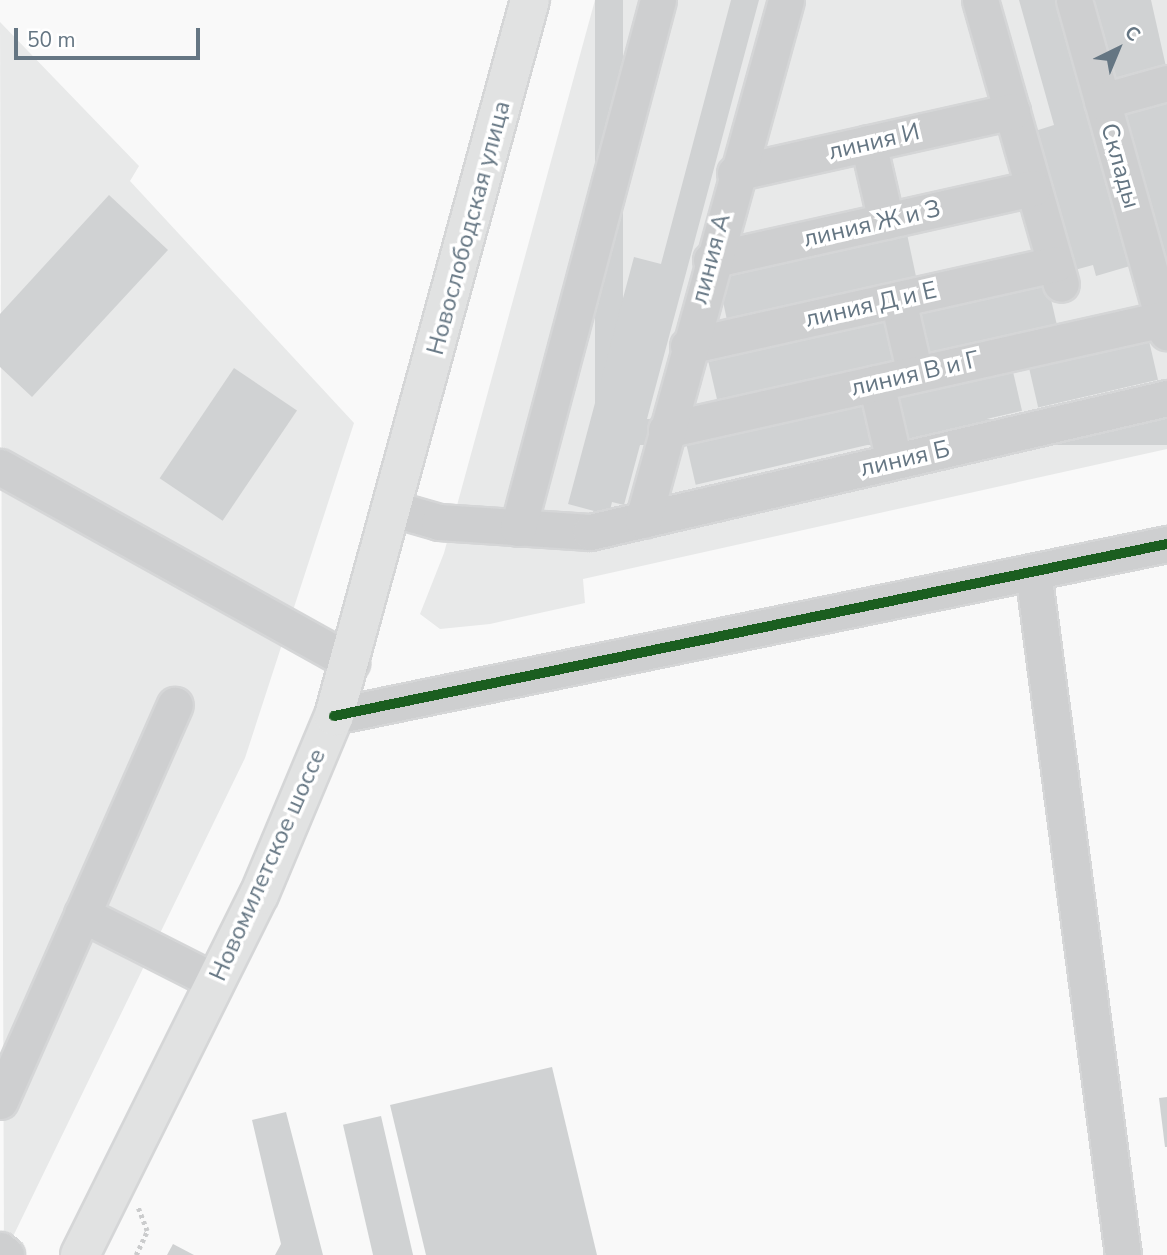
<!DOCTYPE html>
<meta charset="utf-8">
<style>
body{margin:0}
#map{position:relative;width:1167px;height:1255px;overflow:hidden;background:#f9f9f9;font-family:"Nunito Sans",sans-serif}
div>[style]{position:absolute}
.built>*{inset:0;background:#e8e9e9}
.building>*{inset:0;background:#d0d2d3;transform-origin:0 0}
.path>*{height:4.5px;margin-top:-2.25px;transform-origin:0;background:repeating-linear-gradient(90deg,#cbcccd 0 3.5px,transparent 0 7px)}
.roads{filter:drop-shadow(2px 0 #d5d6d7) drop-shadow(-2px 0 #d5d6d7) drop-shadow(0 2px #d5d6d7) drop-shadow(0 -2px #d5d6d7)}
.minor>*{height:35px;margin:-17.5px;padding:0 17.5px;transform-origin:17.5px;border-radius:17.5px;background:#cecfd0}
.major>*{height:38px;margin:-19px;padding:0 19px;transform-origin:19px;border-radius:19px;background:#e1e2e2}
.cycleway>*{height:10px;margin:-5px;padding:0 5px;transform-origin:5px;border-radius:5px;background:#1b5e20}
span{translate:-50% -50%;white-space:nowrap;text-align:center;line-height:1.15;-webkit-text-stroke:7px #fff;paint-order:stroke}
.street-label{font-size:24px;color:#657683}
.north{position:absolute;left:1083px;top:14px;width:70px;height:70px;-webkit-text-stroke:5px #fff;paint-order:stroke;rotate:43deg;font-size:19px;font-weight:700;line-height:28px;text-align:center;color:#657683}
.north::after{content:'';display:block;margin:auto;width:24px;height:32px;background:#657683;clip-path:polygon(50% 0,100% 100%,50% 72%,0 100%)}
.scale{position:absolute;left:14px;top:28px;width:186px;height:32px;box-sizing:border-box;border:4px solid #657683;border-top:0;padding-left:9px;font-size:21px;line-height:24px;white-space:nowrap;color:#657683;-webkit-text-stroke:5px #fff;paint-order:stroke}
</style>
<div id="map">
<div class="built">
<div style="clip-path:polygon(595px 0,1167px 0,1167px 449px,583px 579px,585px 603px,490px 624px,440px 629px,420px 614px,444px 553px)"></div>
<div style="clip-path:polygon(0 22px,139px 166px,130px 181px,354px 423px,245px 758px,4px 1255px)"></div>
</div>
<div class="building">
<div style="left:595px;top:0;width:28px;height:490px"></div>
<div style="clip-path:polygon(731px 0,759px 0,624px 505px,612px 502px,609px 515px,568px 504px,634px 257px,661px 264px)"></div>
<div style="clip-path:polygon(1019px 0,1055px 0,1130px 266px,1096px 276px,1093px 265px,1071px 271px,1032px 132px,1054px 125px)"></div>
<div style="clip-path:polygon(1086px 0,1151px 0,1167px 71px,1111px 87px)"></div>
<div style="clip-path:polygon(1167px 94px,1167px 284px,1116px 108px)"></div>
<div style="clip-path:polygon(109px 195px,168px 250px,32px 397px,0 367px,0 314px)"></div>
<div style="left:907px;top:234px;width:47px;height:194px;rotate:78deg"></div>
<div style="left:1047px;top:282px;width:45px;height:135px;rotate:77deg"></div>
<div style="left:884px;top:318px;width:46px;height:181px;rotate:77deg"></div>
<div style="left:1147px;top:332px;width:49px;height:123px;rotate:77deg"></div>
<div style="left:1011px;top:363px;width:49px;height:124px;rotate:77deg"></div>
<div style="left:234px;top:368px;width:76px;height:133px;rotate:34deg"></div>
<div style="left:867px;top:400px;width:44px;height:186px;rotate:77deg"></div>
<div style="left:1167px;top:419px;width:26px;height:564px;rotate:90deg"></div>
<div style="clip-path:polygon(552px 1067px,597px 1255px,426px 1255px,390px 1105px)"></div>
<div style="clip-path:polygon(1167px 1097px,1167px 1147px,1165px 1147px,1159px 1098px)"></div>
<div style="clip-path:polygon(286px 1112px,323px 1255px,275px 1255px,281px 1244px,252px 1120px)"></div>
<div style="left:381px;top:1116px;width:143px;height:39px;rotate:77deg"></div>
<div style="clip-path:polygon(173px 1244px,194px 1255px,167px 1255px)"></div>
</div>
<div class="path">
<div style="left:136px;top:1255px;width:26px;rotate:-65deg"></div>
<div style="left:147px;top:1231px;width:25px;rotate:-111deg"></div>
</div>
<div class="roads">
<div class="minor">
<div style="left:980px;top:0;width:295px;rotate:74.1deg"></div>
<div style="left:1074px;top:0;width:345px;rotate:74.4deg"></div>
<div style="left:1102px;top:101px;width:67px;rotate:-15.5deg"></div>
<div style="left:868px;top:143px;width:80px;rotate:77deg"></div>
<div style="left:735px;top:173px;width:284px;rotate:-12.6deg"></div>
<div style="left:711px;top:260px;width:330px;rotate:-12.6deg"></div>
<div style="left:898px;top:300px;width:76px;rotate:77.1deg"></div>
<div style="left:688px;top:346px;width:376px;rotate:-12.6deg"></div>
<div style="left:876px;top:383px;width:80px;rotate:77deg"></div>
<div style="left:666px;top:430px;width:509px;rotate:-12.59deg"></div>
<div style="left:0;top:467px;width:402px;rotate:29.1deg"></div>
<div style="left:394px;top:509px;width:47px;rotate:16.1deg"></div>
<div style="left:439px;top:522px;width:151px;rotate:3.8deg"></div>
<div style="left:590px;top:532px;width:592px;rotate:-13.07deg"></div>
<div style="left:643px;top:520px;width:539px;rotate:-74.62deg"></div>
<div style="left:518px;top:528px;width:546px;rotate:-75.15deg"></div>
<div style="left:1033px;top:572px;width:689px;rotate:82.49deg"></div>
<div style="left:334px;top:716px;width:851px;rotate:-11.67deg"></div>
<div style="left:82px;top:914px;width:150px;rotate:26.9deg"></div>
<div style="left:0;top:1101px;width:433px;rotate:-66.2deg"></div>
<div style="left:0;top:1250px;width:8px;rotate:40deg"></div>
</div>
<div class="major">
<div style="left:80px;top:1255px;width:402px;rotate:-63.6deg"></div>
<div style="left:259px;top:895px;width:194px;rotate:-67.3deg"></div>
<div style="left:334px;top:716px;width:742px;rotate:-74.69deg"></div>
</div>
</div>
<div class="cycleway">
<div style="left:334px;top:716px;width:851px;rotate:-11.67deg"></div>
</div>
<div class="street-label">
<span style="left:874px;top:142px;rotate:-13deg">линия И</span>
<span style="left:1120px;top:166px;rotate:74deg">Склады</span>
<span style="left:872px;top:224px;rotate:-13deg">линия Ж и З</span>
<span style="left:469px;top:228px;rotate:-75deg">Новослободская улица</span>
<span style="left:711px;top:259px;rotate:-75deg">линия А</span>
<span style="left:871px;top:305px;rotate:-13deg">линия Д и Е</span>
<span style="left:915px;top:374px;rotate:-13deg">линия В и Г</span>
<span style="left:905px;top:459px;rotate:-13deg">линия Б</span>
<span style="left:268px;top:865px;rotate:-66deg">Новомилетское шоссе</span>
</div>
<div class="north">С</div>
<div class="scale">50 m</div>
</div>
